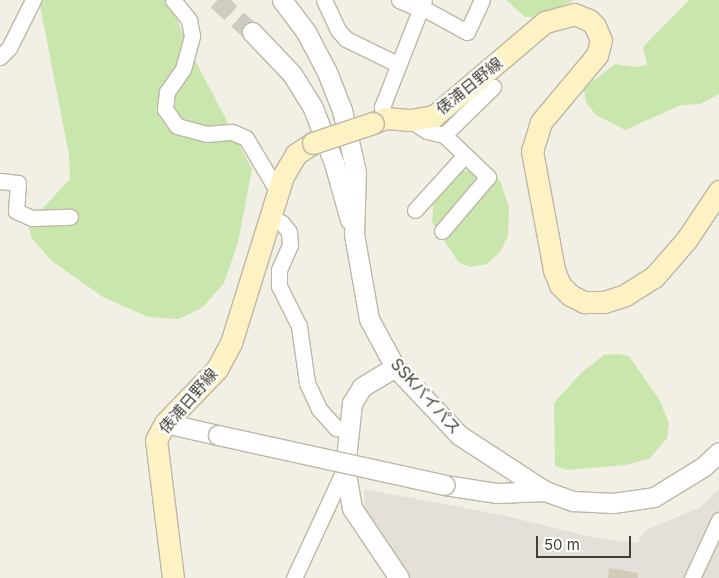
<!DOCTYPE html>
<meta charset="utf-8">
<style>
body{margin:0}
#map{position:relative;width:719px;height:578px;overflow:hidden;background:#f2efe4;font-family:Inter,"Noto Sans JP",sans-serif}
div>[style]{position:absolute}
.industrial>*{inset:0;background:#e4e0d9}
.green>*{inset:0;background:#c9e6ad}
.building>*{inset:0;background:#d3cbba}
.tertiary-tunnel>*{height:19px;margin-top:-9.5px;transform-origin:0;background:repeating-linear-gradient(90deg,#cfccc1 0 19px,transparent 0 28px)}
.roads{filter:drop-shadow(1px 0 #bdb7a7) drop-shadow(-1px 0 #bdb7a7) drop-shadow(0 1px #bdb7a7) drop-shadow(0 -1px #bdb7a7)}
.minor>*{height:15px;margin:-7.5px;padding:0 7.5px;transform-origin:7.5px;border-radius:7.5px;background:#fff}
.tertiary>*{height:19px;margin:-9.5px;padding:0 9.5px;transform-origin:9.5px;border-radius:9.5px;background:#fff}
.secondary>*{height:21px;margin:-10.5px;padding:0 10.5px;transform-origin:10.5px;border-radius:10.5px;background:#fdf2c3}
.bridges{filter:drop-shadow(1px 0 #bdb7a7) drop-shadow(-1px 0 #bdb7a7) drop-shadow(0 1px #bdb7a7) drop-shadow(0 -1px #bdb7a7)}
.tertiary-bridge>*{height:19px;margin:-9.5px;padding:0 9.5px;transform-origin:9.5px;border-radius:9.5px;background:#fff}
.secondary-bridge>*{height:21px;margin:-10.5px;padding:0 10.5px;transform-origin:10.5px;border-radius:10.5px;background:#fdf2c3}
span{translate:-50% -50%;white-space:nowrap;text-align:center;line-height:1.15;-webkit-text-stroke:4.5px #fff;paint-order:stroke}
.street-label{font-size:16px;color:#443f34}
.scale{position:absolute;left:536px;top:536px;width:95px;height:22px;box-sizing:border-box;border:2px solid #443f34;border-top:0;padding-left:6px;font-size:15px;line-height:18px;white-space:nowrap;color:#443f34;-webkit-text-stroke:4px #fff;paint-order:stroke}
</style>
<div id="map">
<div class="industrial">
<div style="clip-path:polygon(364px 489px,502px 515px,595px 538px,637px 543px,646px 530px,699px 508px,719px 489px,719px 578px,410px 578px,374px 532px,365px 511px)"></div>
</div>
<div class="green">
<div style="clip-path:polygon(39px 0,168px 0,195px 60px,252px 169px,238px 242px,224px 283px,203px 307px,179px 319px,148px 317px,103px 297px,52px 261px,32px 239px,28px 224px,70px 179px,69px 155px)"></div>
<div style="clip-path:polygon(506px 0,573px 0,545px 17px,525px 17px)"></div>
<div style="clip-path:polygon(689px 0,719px 0,719px 94px,700px 104px,681px 105px,625px 130px,596px 115px,586px 102px,584px 88px,615px 64px,636px 67px,647px 65px,643px 47px)"></div>
<div style="clip-path:polygon(480px 168px,494px 171px,501px 183px,509px 208px,508px 236px,500px 252px,487px 264px,471px 267px,459px 263px,432px 222px,434px 196px,459px 172px)"></div>
<div style="clip-path:polygon(618px 354px,629px 356px,660px 401px,669px 424px,667px 438px,650px 458px,626px 465px,567px 470px,555px 466px,554px 403px,581px 373px,604px 355px)"></div>
</div>
<div class="building">
<div style="clip-path:polygon(609px 568px,638px 573px,638px 578px,608px 578px)"></div>
</div>
<div class="tertiary-tunnel">
<div style="left:217px;top:0;width:47px;rotate:42.4deg"></div>
</div>
<div class="roads">
<div class="minor">
<div style="left:173px;top:0;width:26px;rotate:51deg"></div>
<div style="left:189px;top:20px;width:16px;rotate:79deg"></div>
<div style="left:192px;top:36px;width:34px;rotate:105deg"></div>
<div style="left:183px;top:69px;width:28px;rotate:125deg"></div>
<div style="left:167px;top:92px;width:17px;rotate:97deg"></div>
<div style="left:165px;top:109px;width:21px;rotate:55deg"></div>
<div style="left:177px;top:126px;width:31px;rotate:15deg"></div>
<div style="left:207px;top:134px;width:25px;rotate:-5deg"></div>
<div style="left:232px;top:132px;width:15px;rotate:23deg"></div>
<div style="left:246px;top:138px;width:63px;rotate:59.3deg"></div>
<div style="left:324px;top:0;width:33px;rotate:65deg"></div>
<div style="left:338px;top:30px;width:12px;rotate:48deg"></div>
<div style="left:346px;top:39px;width:57px;rotate:26.1deg"></div>
<div style="left:399px;top:0;width:23px;rotate:23deg"></div>
<div style="left:421px;top:7px;width:52px;rotate:28.5deg"></div>
<div style="left:467px;top:32px;width:35px;rotate:-65deg"></div>
<div style="left:0;top:57px;width:13px;rotate:-45deg"></div>
<div style="left:9px;top:48px;width:54px;rotate:-63.4deg"></div>
<div style="left:386px;top:118px;width:12px;rotate:-110deg"></div>
<div style="left:382px;top:107px;width:115px;rotate:-68.6deg"></div>
<div style="left:410px;top:120px;width:20px;rotate:33deg"></div>
<div style="left:427px;top:131px;width:17px;rotate:13deg"></div>
<div style="left:0;top:181px;width:18px;rotate:6deg"></div>
<div style="left:18px;top:183px;width:28px;rotate:94deg"></div>
<div style="left:16px;top:211px;width:17px;rotate:24deg"></div>
<div style="left:32px;top:218px;width:38px;rotate:-2deg"></div>
<div style="left:415px;top:210px;width:74px;rotate:-47.7deg"></div>
<div style="left:271px;top:218px;width:12px;rotate:24deg"></div>
<div style="left:282px;top:223px;width:11px;rotate:52deg"></div>
<div style="left:289px;top:232px;width:13px;rotate:86deg"></div>
<div style="left:290px;top:245px;width:27px;rotate:114deg"></div>
<div style="left:279px;top:270px;width:16px;rotate:90deg"></div>
<div style="left:279px;top:286px;width:45px;rotate:63.4deg"></div>
<div style="left:299px;top:326px;width:58px;rotate:82deg"></div>
<div style="left:307px;top:383px;width:29px;rotate:65deg"></div>
<div style="left:319px;top:409px;width:25px;rotate:48deg"></div>
<div style="left:336px;top:428px;width:11px;rotate:10deg"></div>
<div style="left:442px;top:231px;width:71px;rotate:-49.6deg"></div>
<div style="left:488px;top:177px;width:61px;rotate:-136.3deg"></div>
<div style="left:444px;top:135px;width:69px;rotate:-44.4deg"></div>
<div style="left:294px;top:578px;width:121px;rotate:-65.1deg"></div>
<div style="left:692px;top:578px;width:64px;rotate:-65deg"></div>
</div>
<div class="tertiary">
<div style="left:282px;top:0;width:40px;rotate:53deg"></div>
<div style="left:306px;top:32px;width:45px;rotate:62.3deg"></div>
<div style="left:327px;top:72px;width:41px;rotate:68.5deg"></div>
<div style="left:342px;top:110px;width:64px;rotate:77.3deg"></div>
<div style="left:356px;top:172px;width:62px;rotate:91.8deg"></div>
<div style="left:354px;top:234px;width:86px;rotate:80deg"></div>
<div style="left:369px;top:319px;width:55px;rotate:61.6deg"></div>
<div style="left:395px;top:367px;width:93px;rotate:46.7deg"></div>
<div style="left:459px;top:435px;width:103px;rotate:33.1deg"></div>
<div style="left:545px;top:491px;width:30px;rotate:20deg"></div>
<div style="left:573px;top:501px;width:40px;rotate:2.9deg"></div>
<div style="left:613px;top:503px;width:41px;rotate:-8.3deg"></div>
<div style="left:654px;top:497px;width:57px;rotate:-31.5deg"></div>
<div style="left:703px;top:467px;width:22px;rotate:-43deg"></div>
<div style="left:252px;top:32px;width:58px;rotate:46.4deg"></div>
<div style="left:292px;top:74px;width:40px;rotate:58deg"></div>
<div style="left:313px;top:108px;width:59px;rotate:69.1deg"></div>
<div style="left:334px;top:163px;width:59px;rotate:74.3deg"></div>
<div style="left:395px;top:367px;width:39px;rotate:149deg"></div>
<div style="left:362px;top:387px;width:19px;rotate:122deg"></div>
<div style="left:352px;top:403px;width:65px;rotate:96.1deg"></div>
<div style="left:345px;top:468px;width:41px;rotate:80.1deg"></div>
<div style="left:352px;top:508px;width:84px;rotate:56.1deg"></div>
<div style="left:165px;top:423px;width:54px;rotate:12.8deg"></div>
<div style="left:445px;top:485px;width:53px;rotate:8.7deg"></div>
<div style="left:497px;top:493px;width:48px;rotate:-2.4deg"></div>
</div>
<div class="secondary">
<div style="left:373px;top:123px;width:14px;rotate:-21deg"></div>
<div style="left:386px;top:118px;width:24px;rotate:5deg"></div>
<div style="left:410px;top:120px;width:24px;rotate:-9deg"></div>
<div style="left:434px;top:116px;width:145px;rotate:-40.3deg"></div>
<div style="left:545px;top:22px;width:30px;rotate:-15deg"></div>
<div style="left:574px;top:14px;width:16px;rotate:22deg"></div>
<div style="left:589px;top:20px;width:8px;rotate:45deg"></div>
<div style="left:595px;top:26px;width:15px;rotate:67deg"></div>
<div style="left:601px;top:40px;width:16px;rotate:105deg"></div>
<div style="left:597px;top:55px;width:87px;rotate:129.9deg"></div>
<div style="left:541px;top:122px;width:30px;rotate:107deg"></div>
<div style="left:532px;top:151px;width:121px;rotate:79.5deg"></div>
<div style="left:554px;top:270px;width:16px;rotate:68deg"></div>
<div style="left:560px;top:285px;width:14px;rotate:45deg"></div>
<div style="left:570px;top:295px;width:16px;rotate:27deg"></div>
<div style="left:584px;top:302px;width:20px"></div>
<div style="left:604px;top:302px;width:22px;rotate:-18deg"></div>
<div style="left:625px;top:295px;width:34px;rotate:-32deg"></div>
<div style="left:654px;top:277px;width:50px;rotate:-49deg"></div>
<div style="left:687px;top:239px;width:58px;rotate:-56.3deg"></div>
<div style="left:173px;top:578px;width:139px;rotate:-97deg"></div>
<div style="left:156px;top:440px;width:19px;rotate:-62deg"></div>
<div style="left:165px;top:423px;width:75px;rotate:-46.1deg"></div>
<div style="left:217px;top:369px;width:30px;rotate:-62deg"></div>
<div style="left:231px;top:343px;width:175px;rotate:-72.7deg"></div>
<div style="left:283px;top:176px;width:26px;rotate:-59deg"></div>
<div style="left:296px;top:154px;width:20px;rotate:-33deg"></div>
</div>
</div>
<div class="bridges">
<div class="tertiary-bridge">
<div style="left:218px;top:435px;width:232px;rotate:12.4deg"></div>
</div>
<div class="secondary-bridge">
<div style="left:313px;top:143px;width:63px;rotate:-18.4deg"></div>
</div>
</div>
<div class="street-label">
<span style="left:469px;top:86px;rotate:-39deg">俵浦日野線</span>
<span style="left:426px;top:396px;rotate:48deg">SSKバイパス</span>
<span style="left:188px;top:401px;rotate:-49deg">俵浦日野線</span>
</div>
<div class="scale">50 m</div>
</div>
